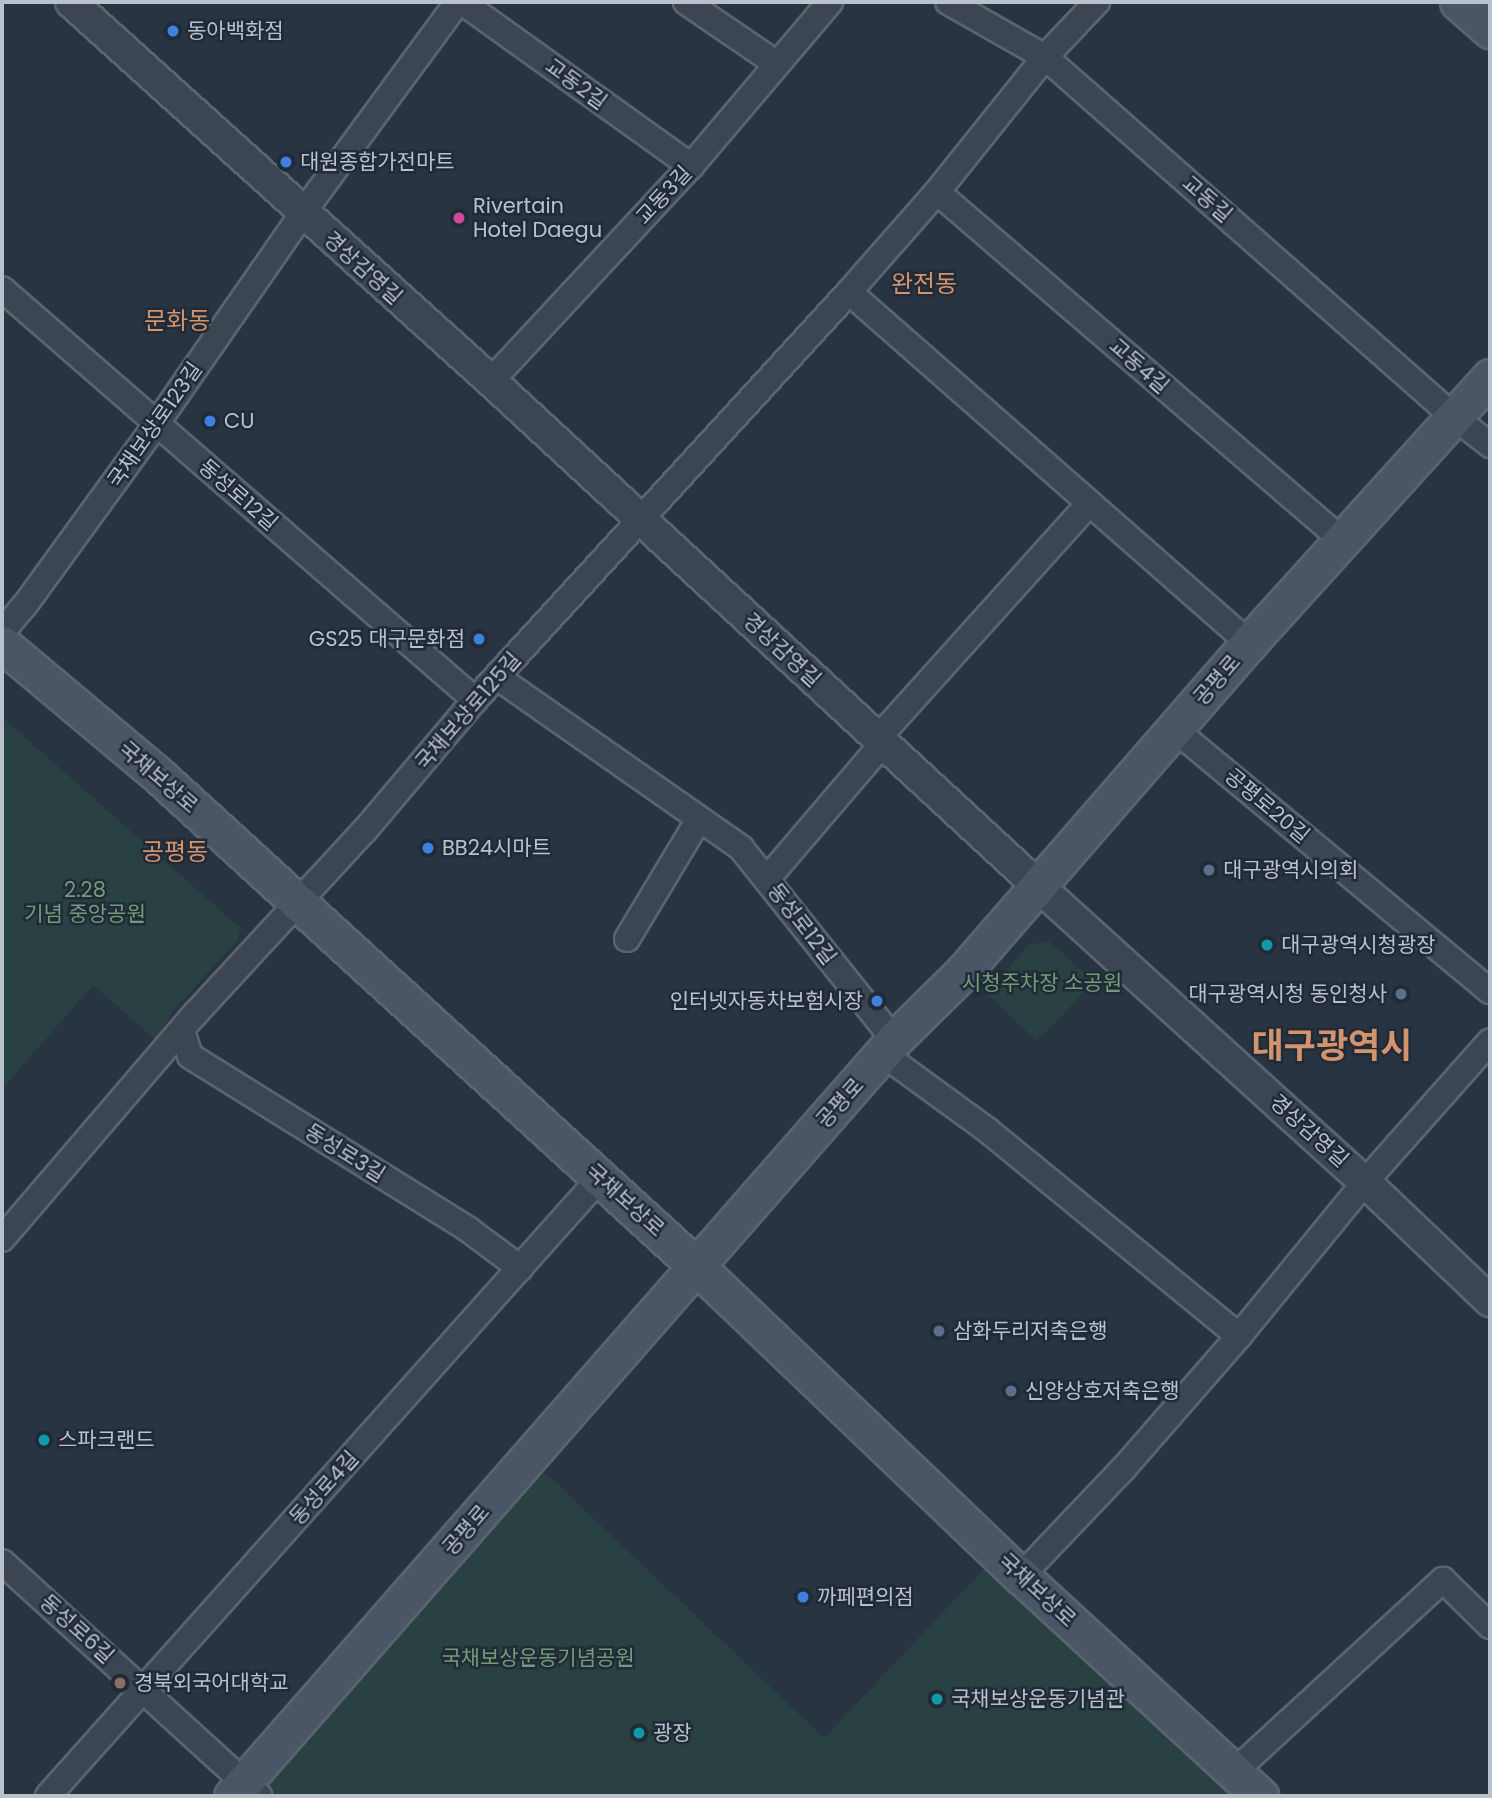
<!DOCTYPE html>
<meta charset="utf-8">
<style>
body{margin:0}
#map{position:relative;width:1492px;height:1798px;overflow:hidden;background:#283442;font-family:Poppins,"Noto Sans KR",sans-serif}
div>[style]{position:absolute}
.green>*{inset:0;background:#2a4143}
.roads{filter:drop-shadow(2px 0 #5a646f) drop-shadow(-2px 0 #5a646f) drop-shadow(0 2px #5a646f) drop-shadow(0 -2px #5a646f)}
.minor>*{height:24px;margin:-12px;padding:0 12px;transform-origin:12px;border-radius:12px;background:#3c4652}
.tertiary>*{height:30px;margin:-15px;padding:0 15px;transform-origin:15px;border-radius:15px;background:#3c4652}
.secondary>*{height:35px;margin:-17.5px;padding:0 17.5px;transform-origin:17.5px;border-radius:17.5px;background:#4a5565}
.dots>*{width:19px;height:19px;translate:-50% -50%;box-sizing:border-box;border:4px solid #202b37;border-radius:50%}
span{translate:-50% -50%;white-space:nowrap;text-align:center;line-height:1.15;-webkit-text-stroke:5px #202b37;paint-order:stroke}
.poi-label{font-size:21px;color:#b9c1cc}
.left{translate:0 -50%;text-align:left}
.right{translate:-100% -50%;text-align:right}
.street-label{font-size:21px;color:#b9c1cc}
.park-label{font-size:21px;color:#719c78}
.quarter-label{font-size:24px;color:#d3936c}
.town-label{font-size:35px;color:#d3936c;font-weight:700}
.frame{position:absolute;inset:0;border:4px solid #b9c1cc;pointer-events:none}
</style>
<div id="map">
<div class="green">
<div style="clip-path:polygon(2px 717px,240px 928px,238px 940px,175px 1008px,156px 1040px,93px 985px,2px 1089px)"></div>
<div style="clip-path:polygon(1050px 942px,1094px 982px,1037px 1041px,987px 994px,1029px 944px)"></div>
<div style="clip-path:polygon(529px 1457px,824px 1738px,998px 1554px,1261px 1796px,257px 1796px,275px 1747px)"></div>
</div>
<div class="roads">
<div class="minor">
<div style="left:462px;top:2px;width:282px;rotate:35.6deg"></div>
<div style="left:686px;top:2px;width:110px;rotate:34.3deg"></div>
<div style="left:948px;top:2px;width:112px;rotate:29.6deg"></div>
<div style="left:1045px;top:57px;width:543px;rotate:41.34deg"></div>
<div style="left:1453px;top:416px;width:47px;rotate:38.1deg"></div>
<div style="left:937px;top:192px;width:534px;rotate:40.67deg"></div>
<div style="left:2px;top:289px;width:627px;rotate:40.99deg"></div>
<div style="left:849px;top:292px;width:532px;rotate:41.27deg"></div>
<div style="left:491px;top:381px;width:294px;rotate:-47.1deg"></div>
<div style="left:691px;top:166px;width:215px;rotate:-49.7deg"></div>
<div style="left:2px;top:632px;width:35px;rotate:-50deg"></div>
<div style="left:25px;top:605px;width:225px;rotate:-54deg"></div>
<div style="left:157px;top:423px;width:254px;rotate:-55.2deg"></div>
<div style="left:302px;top:214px;width:263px;rotate:-53.7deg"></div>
<div style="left:497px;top:677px;width:298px;rotate:35deg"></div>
<div style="left:741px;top:848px;width:246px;rotate:51.4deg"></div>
<div style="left:1174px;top:729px;width:410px;rotate:39.7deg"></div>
<div style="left:878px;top:738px;width:315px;rotate:-48deg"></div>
<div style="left:767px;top:879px;width:179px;rotate:-49.5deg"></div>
<div style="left:627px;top:939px;width:140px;rotate:-59deg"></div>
<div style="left:182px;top:1031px;width:26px;rotate:72deg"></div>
<div style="left:190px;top:1056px;width:329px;rotate:31.9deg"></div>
<div style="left:469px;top:1230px;width:64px;rotate:36.7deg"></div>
<div style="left:883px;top:1054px;width:127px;rotate:36.1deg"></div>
<div style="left:986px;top:1129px;width:327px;rotate:39.3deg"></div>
<div style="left:1239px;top:1336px;width:199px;rotate:-50.7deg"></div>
<div style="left:1365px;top:1182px;width:188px;rotate:-48.4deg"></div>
<div style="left:2px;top:1239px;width:298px;rotate:-49.4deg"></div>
<div style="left:196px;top:1013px;width:249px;rotate:-47.3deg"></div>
<div style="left:365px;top:830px;width:170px;rotate:-49.8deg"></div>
<div style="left:475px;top:700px;width:553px;rotate:-47.49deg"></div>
<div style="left:849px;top:292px;width:133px;rotate:-48.7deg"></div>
<div style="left:937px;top:192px;width:173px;rotate:-51.3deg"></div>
<div style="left:1045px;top:57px;width:76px;rotate:-46.6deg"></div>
<div style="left:2px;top:1562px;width:348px;rotate:42.3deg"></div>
<div style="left:1021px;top:1576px;width:148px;rotate:-46.4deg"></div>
<div style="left:1123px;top:1469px;width:176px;rotate:-48.9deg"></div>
<div style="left:1234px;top:1772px;width:284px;rotate:-42.6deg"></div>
<div style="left:1443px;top:1580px;width:66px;rotate:44.4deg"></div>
<div style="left:48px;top:1796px;width:829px;rotate:-48.23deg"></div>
</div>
<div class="tertiary">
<div style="left:71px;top:2px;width:566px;rotate:42.06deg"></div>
<div style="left:491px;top:381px;width:744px;rotate:42.71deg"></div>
<div style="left:1038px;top:886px;width:441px;rotate:42.2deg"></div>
<div style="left:1365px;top:1182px;width:173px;rotate:43.6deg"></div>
</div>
<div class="secondary">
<div style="left:1458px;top:2px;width:43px;rotate:41.2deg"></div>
<div style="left:2px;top:644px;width:201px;rotate:40deg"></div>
<div style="left:156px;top:773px;width:730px;rotate:42.39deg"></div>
<div style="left:695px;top:1265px;width:451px;rotate:43.7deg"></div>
<div style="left:1021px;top:1576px;width:325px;rotate:42.6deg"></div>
<div style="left:232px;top:1796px;width:1005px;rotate:-48.79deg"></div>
<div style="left:894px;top:1040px;width:97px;rotate:-44.6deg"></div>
<div style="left:963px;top:972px;width:436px;rotate:-49deg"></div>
<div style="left:1249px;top:643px;width:359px;rotate:-47.8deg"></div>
</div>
</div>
<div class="dots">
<div style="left:173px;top:31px;background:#3f7fe0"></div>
<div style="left:286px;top:162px;background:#3f7fe0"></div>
<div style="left:459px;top:218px;background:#d1479c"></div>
<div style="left:210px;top:421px;background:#3f7fe0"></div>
<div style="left:479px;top:639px;background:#3f7fe0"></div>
<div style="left:428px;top:848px;background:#3f7fe0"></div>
<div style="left:1209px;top:870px;background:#5c6f8a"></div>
<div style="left:1267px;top:945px;background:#0f9aa8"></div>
<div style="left:1401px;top:994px;background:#5c6f8a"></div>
<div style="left:877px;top:1001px;background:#3f7fe0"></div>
<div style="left:939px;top:1331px;background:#5c6f8a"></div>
<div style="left:1011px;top:1391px;background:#5c6f8a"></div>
<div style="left:44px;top:1440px;background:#0f9aa8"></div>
<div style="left:803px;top:1597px;background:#3f7fe0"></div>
<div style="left:120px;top:1683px;background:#8d6e63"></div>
<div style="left:937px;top:1699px;background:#0f9aa8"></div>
<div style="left:639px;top:1733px;background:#0f9aa8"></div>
</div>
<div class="poi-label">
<span class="left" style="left:187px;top:31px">동아백화점</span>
<span class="left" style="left:300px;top:162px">대원종합가전마트</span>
<span class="left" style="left:473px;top:218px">Rivertain<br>Hotel Daegu</span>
<span class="left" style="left:224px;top:421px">CU</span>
<span class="right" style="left:465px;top:639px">GS25 대구문화점</span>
<span class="left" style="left:442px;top:848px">BB24시마트</span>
<span class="left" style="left:1223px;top:870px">대구광역시의회</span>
<span class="left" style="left:1281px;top:945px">대구광역시청광장</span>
<span class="right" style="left:1387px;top:994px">대구광역시청 동인청사</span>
<span class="right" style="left:863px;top:1001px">인터넷자동차보험시장</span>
<span class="left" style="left:953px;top:1331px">삼화두리저축은행</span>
<span class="left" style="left:1025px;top:1391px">신양상호저축은행</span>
<span class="left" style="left:58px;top:1440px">스파크랜드</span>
<span class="left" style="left:817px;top:1597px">까페편의점</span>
<span class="left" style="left:134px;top:1683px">경북외국어대학교</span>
<span class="left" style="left:951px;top:1699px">국채보상운동기념관</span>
<span class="left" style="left:653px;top:1733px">광장</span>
</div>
<div class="street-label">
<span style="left:576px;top:84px;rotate:36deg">교동2길</span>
<span style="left:664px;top:195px;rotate:-47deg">교동3길</span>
<span style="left:1207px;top:199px;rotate:41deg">교동길</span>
<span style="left:363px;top:268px;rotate:42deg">경상감영길</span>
<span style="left:1139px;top:366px;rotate:41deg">교동4길</span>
<span style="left:155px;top:425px;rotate:-55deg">국채보상로123길</span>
<span style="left:238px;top:495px;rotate:41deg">동성로12길</span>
<span style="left:782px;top:650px;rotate:43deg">경상감영길</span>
<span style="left:1217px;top:680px;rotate:-49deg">공평로</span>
<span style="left:468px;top:711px;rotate:-49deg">국채보상로125길</span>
<span style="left:158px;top:777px;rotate:41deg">국채보상로</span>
<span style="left:1267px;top:806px;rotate:40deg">공평로20길</span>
<span style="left:802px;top:924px;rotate:52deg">동성로12길</span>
<span style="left:840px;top:1103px;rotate:-48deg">공평로</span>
<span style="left:1309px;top:1131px;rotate:42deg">경상감영길</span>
<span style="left:345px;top:1153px;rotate:32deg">동성로3길</span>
<span style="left:625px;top:1200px;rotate:42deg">국채보상로</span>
<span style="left:324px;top:1488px;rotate:-48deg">동성로4길</span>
<span style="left:466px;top:1530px;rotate:-49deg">공평로</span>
<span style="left:1037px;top:1590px;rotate:43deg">국채보상로</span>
<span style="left:77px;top:1629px;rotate:42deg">동성로6길</span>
</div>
<div class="park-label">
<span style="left:85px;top:902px">2.28<br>기념 중앙공원</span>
<span style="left:1042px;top:983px">시청주차장 소공원</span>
<span style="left:538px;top:1658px">국채보상운동기념공원</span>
</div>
<div class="quarter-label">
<span style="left:924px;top:284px">완전동</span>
<span style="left:177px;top:321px">문화동</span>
<span style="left:175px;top:852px">공평동</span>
</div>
<div class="town-label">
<span style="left:1332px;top:1046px">대구광역시</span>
</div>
<div class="frame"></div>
</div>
